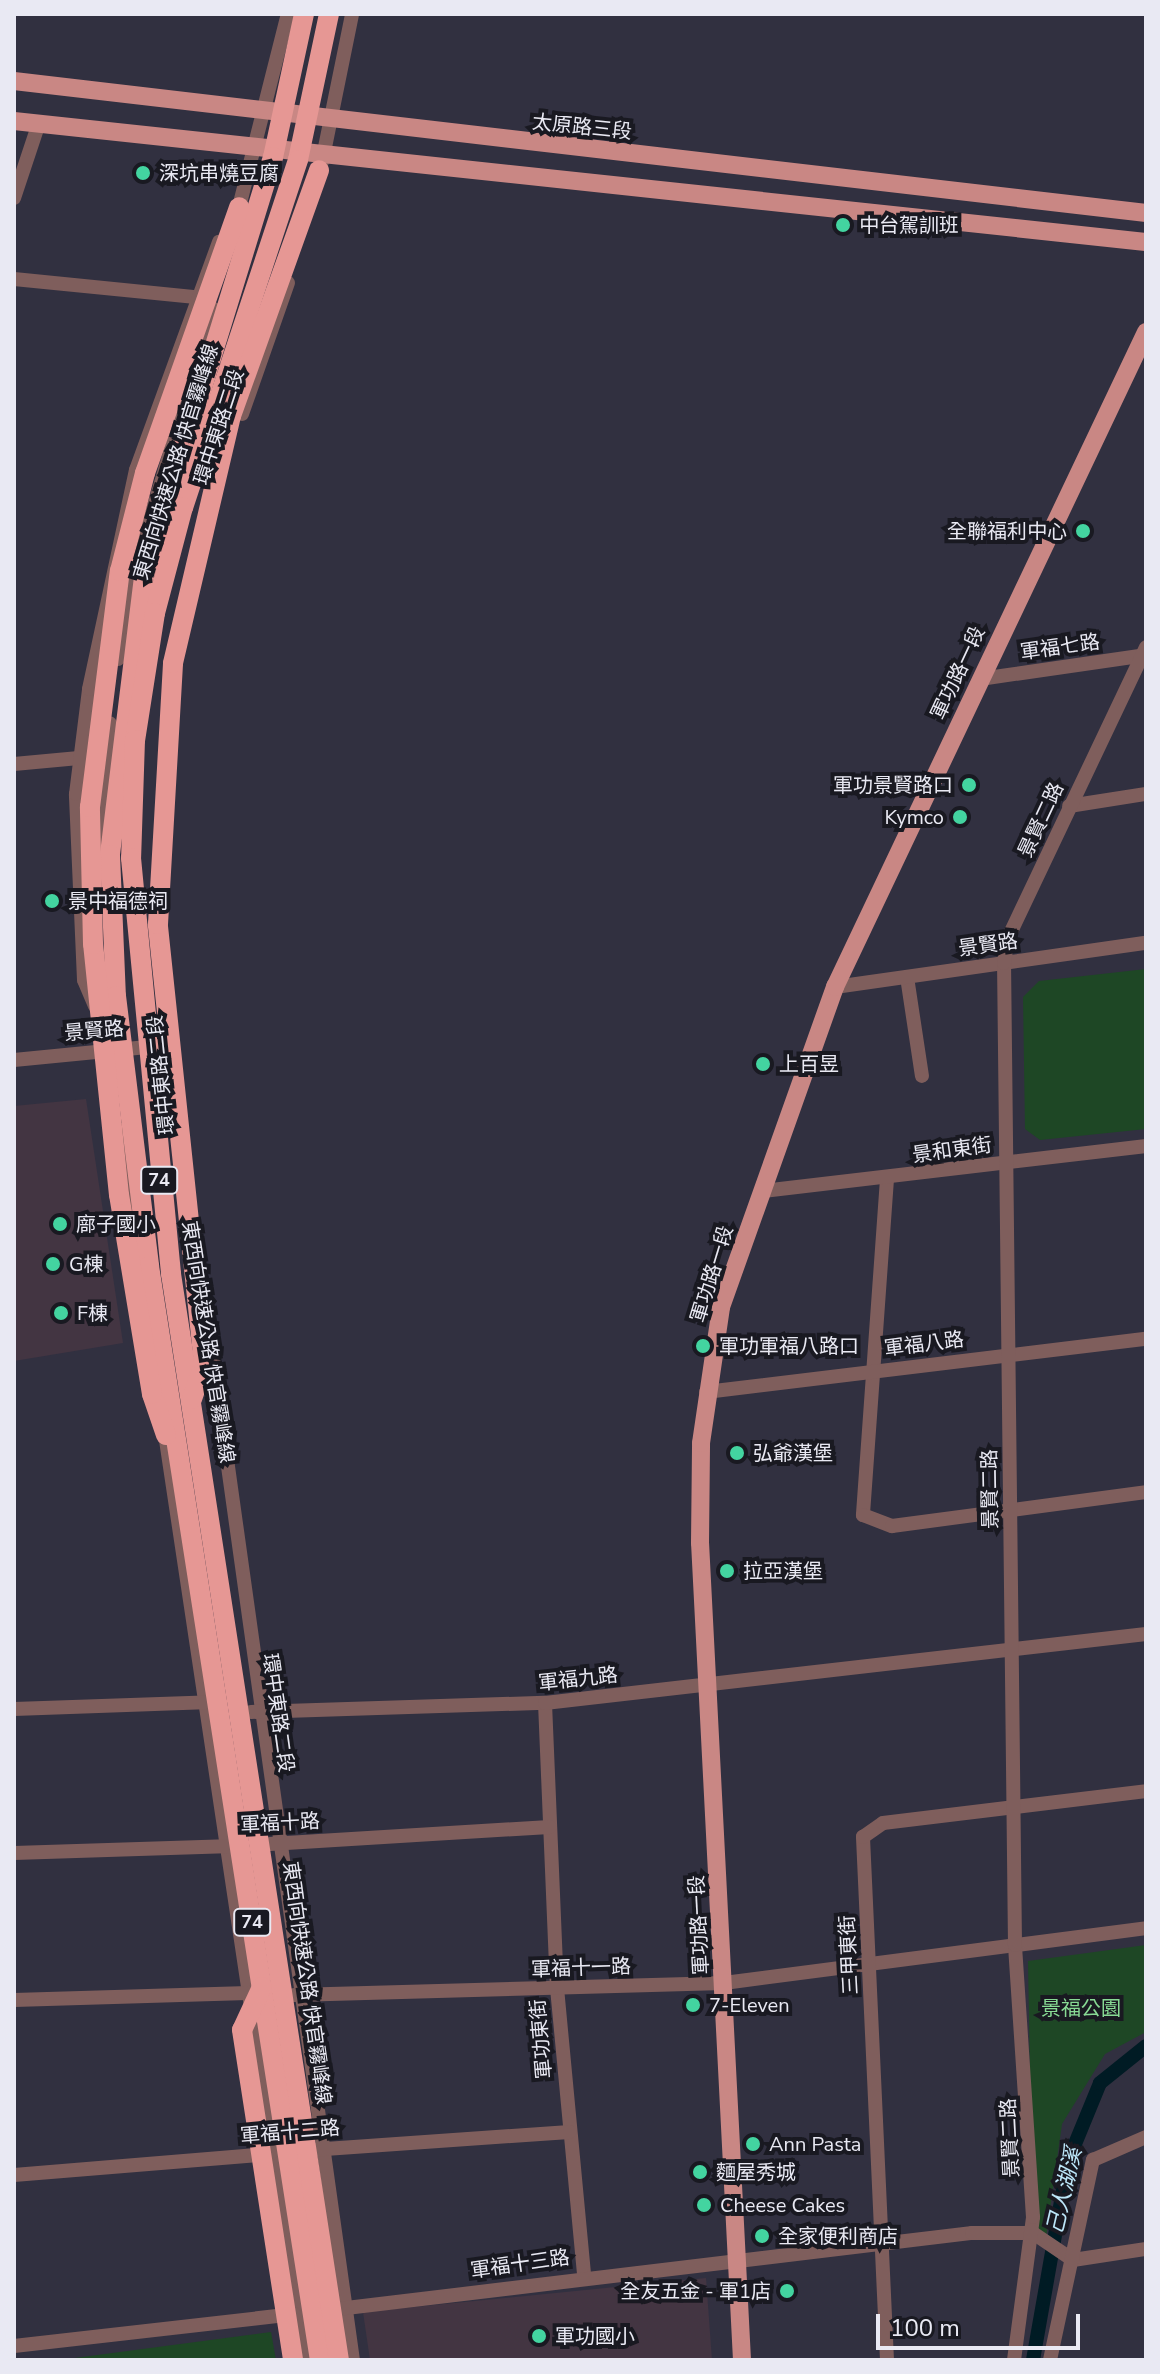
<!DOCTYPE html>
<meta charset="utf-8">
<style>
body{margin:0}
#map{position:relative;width:1160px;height:2374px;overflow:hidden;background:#313040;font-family:"Nunito Sans","Noto Sans TC",sans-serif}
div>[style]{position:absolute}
.education>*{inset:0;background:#433542}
.green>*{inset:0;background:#1e4725}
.canal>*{height:14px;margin:-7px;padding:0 7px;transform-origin:7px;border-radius:7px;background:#001b24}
.minor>*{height:14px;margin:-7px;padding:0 7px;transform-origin:7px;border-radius:7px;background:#7f5e5c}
.major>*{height:18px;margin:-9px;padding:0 9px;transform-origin:9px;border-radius:9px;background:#c98784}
.highway>*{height:20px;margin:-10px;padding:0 10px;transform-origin:10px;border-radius:10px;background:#e69794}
.dots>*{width:22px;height:22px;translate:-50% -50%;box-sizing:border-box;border:4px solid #191921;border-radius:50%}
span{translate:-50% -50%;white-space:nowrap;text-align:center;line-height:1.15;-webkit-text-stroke:8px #191921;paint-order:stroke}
.shield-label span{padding:2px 6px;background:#191921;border:2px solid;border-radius:6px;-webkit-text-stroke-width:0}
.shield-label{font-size:18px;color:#e9e9f3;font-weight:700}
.street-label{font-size:20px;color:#e9e9f3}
.poi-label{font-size:20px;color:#e9e9f3}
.left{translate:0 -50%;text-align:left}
.right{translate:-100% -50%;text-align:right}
.park-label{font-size:20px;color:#88da94}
.water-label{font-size:22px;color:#bde7f9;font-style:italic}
.frame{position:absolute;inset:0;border:16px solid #e9e9f3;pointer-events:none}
.scale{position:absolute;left:876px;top:2314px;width:204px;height:36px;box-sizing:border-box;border:4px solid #e9e9f3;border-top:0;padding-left:10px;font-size:24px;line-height:28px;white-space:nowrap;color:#e9e9f3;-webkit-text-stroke:6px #191921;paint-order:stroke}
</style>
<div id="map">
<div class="education">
<div style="clip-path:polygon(86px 1099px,123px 1343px,14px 1361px,14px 1106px)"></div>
<div style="clip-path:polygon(706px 2278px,712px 2360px,370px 2360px,363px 2312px)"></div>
</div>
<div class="green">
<div style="clip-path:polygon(1146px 969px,1146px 1129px,1040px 1140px,1025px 1129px,1023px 997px,1039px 981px)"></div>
<div style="clip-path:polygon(1146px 1945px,1146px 2032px,1105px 2054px,1062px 2124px,1046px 2238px,1033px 2246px,1028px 1961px)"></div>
<div style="clip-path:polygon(271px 2332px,276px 2360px,68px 2360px,67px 2359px)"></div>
</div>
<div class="canal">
<div style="left:1033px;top:2360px;width:202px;rotate:-80deg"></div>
<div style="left:1068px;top:2161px;width:84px;rotate:-67.7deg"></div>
<div style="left:1100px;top:2083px;width:59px;rotate:-38.8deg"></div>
</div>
<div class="minor">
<div style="left:322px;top:162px;width:151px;rotate:-78.5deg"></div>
<div style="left:14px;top:198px;width:79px;rotate:-71.6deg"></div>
<div style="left:237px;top:215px;width:207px;rotate:-75.8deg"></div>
<div style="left:14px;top:279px;width:180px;rotate:5.7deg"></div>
<div style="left:242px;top:414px;width:139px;rotate:-70.7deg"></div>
<div style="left:118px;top:659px;width:87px;rotate:-79.5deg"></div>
<div style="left:134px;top:573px;width:276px;rotate:-73.3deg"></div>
<div style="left:980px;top:679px;width:168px;rotate:-8.2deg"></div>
<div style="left:14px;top:764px;width:65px;rotate:-5.3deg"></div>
<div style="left:1069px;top:806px;width:78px;rotate:-8.9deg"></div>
<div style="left:102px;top:846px;width:123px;rotate:-86.3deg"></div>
<div style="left:907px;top:977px;width:100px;rotate:81.4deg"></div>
<div style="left:835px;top:987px;width:314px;rotate:-8.1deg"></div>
<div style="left:95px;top:1006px;width:28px;rotate:-113deg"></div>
<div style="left:84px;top:980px;width:186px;rotate:-92.5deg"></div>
<div style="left:76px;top:794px;width:106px;rotate:-82.9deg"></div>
<div style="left:89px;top:689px;width:224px;rotate:-77.9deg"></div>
<div style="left:136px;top:470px;width:243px;rotate:-70deg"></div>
<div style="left:14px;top:1060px;width:144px;rotate:-5.6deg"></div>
<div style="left:122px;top:1130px;width:84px;rotate:83.1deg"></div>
<div style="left:887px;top:1179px;width:337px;rotate:94.1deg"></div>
<div style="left:863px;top:1515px;width:31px;rotate:21deg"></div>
<div style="left:892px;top:1526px;width:256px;rotate:-7.6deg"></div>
<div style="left:763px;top:1191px;width:386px;rotate:-6.7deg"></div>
<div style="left:212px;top:1352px;width:1018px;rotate:82.04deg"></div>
<div style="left:706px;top:1392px;width:443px;rotate:-6.9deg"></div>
<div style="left:164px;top:1427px;width:943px;rotate:81.47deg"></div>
<div style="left:545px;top:1703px;width:285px;rotate:87.6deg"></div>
<div style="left:557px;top:1988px;width:288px;rotate:84.6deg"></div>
<div style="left:14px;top:1709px;width:197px;rotate:-2deg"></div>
<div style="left:251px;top:1712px;width:294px;rotate:-1.8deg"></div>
<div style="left:545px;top:1703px;width:605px;rotate:-6.55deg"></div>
<div style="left:270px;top:1844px;width:280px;rotate:-3.5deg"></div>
<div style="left:14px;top:1853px;width:219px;rotate:-1.8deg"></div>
<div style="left:294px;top:1995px;width:430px;rotate:-1.6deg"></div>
<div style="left:724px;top:1983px;width:426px;rotate:-7.4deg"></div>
<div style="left:14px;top:2000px;width:243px;rotate:-1.7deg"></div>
<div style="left:311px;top:2150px;width:259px;rotate:-4deg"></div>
<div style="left:14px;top:2175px;width:257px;rotate:-4.7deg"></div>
<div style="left:1073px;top:2260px;width:74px;rotate:-8.6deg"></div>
<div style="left:338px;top:2309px;width:639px;rotate:-6.84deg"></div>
<div style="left:972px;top:2233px;width:61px"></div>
<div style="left:1033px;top:2233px;width:48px;rotate:34deg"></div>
<div style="left:14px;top:2346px;width:282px;rotate:-6.5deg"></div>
<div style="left:887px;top:2360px;width:524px;rotate:-92.63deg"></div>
<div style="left:863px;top:1837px;width:24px;rotate:-35deg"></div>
<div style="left:883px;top:1823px;width:265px;rotate:-6.9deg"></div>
<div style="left:1014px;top:2360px;width:144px;rotate:-82.4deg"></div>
<div style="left:1033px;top:2217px;width:273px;rotate:-93.8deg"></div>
<div style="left:1015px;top:1945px;width:982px;rotate:-90.64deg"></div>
<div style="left:1004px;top:963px;width:25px;rotate:-81deg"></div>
<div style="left:1008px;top:938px;width:322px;rotate:-64.6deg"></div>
<div style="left:1050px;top:2360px;width:205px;rotate:-77.9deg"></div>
<div style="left:1093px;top:2160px;width:58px;rotate:-23.5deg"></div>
</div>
<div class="major">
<div style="left:14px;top:81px;width:1140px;rotate:6.65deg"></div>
<div style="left:14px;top:121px;width:1138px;rotate:6.1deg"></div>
<div style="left:742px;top:2360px;width:818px;rotate:-92.94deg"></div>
<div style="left:700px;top:1543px;width:100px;rotate:-89.4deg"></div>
<div style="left:701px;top:1443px;width:137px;rotate:-81.6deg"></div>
<div style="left:721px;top:1307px;width:340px;rotate:-70.4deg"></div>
<div style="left:835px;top:987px;width:725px;rotate:-64.6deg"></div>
</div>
<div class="highway">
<div style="left:304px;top:14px;width:146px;rotate:102.2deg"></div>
<div style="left:273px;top:157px;width:439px;rotate:107.1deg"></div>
<div style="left:144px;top:577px;width:280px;rotate:97deg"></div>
<div style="left:110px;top:855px;width:141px;rotate:87.6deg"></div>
<div style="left:116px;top:996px;width:272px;rotate:83deg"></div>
<div style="left:149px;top:1266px;width:1107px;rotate:81.12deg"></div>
<div style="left:329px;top:14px;width:149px;rotate:102deg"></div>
<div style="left:298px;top:160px;width:366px;rotate:108.3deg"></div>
<div style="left:183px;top:507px;width:110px;rotate:104.8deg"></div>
<div style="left:155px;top:613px;width:129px;rotate:98.9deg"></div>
<div style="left:135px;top:740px;width:118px;rotate:91.9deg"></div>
<div style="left:131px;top:858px;width:418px;rotate:84.5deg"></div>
<div style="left:171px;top:1274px;width:1099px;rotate:81.21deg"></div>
<div style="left:192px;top:1399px;width:37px;rotate:-71deg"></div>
<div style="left:204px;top:1364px;width:442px;rotate:-96deg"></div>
<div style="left:158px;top:924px;width:261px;rotate:-86.7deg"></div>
<div style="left:173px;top:663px;width:254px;rotate:-76.8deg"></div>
<div style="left:231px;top:416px;width:261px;rotate:-70.3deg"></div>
<div style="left:166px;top:1435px;width:43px;rotate:-108.9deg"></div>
<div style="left:152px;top:1394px;width:202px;rotate:-99.4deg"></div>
<div style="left:119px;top:1195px;width:252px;rotate:-95.9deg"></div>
<div style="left:93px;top:944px;width:137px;rotate:-91.3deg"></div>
<div style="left:90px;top:807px;width:238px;rotate:-82.8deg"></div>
<div style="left:120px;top:571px;width:101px;rotate:-75.7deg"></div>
<div style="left:145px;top:473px;width:282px;rotate:-70.5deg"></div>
<div style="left:262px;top:1987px;width:47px;rotate:114.9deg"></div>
<div style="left:242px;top:2030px;width:334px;rotate:81.2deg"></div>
</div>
<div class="dots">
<div style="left:143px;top:173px;background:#43d4a0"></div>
<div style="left:843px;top:225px;background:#43d4a0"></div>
<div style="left:1083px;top:531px;background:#43d4a0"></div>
<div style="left:969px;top:785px;background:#43d4a0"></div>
<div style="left:960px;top:817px;background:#43d4a0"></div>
<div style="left:52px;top:901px;background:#43d4a0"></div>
<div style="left:763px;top:1064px;background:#43d4a0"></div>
<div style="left:60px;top:1224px;background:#43d4a0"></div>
<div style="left:53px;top:1264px;background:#43d4a0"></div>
<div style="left:61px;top:1313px;background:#43d4a0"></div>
<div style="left:703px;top:1346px;background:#43d4a0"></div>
<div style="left:737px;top:1453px;background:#43d4a0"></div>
<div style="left:727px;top:1571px;background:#43d4a0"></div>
<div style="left:693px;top:2005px;background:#43d4a0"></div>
<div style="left:753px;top:2144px;background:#43d4a0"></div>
<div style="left:700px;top:2172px;background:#43d4a0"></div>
<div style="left:704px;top:2205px;background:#43d4a0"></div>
<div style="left:762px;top:2236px;background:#43d4a0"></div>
<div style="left:787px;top:2291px;background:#43d4a0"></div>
<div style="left:539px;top:2336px;background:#43d4a0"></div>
</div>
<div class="shield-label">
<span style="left:159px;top:1180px">74</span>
<span style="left:252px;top:1922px">74</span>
</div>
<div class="street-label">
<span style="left:582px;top:127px;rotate:6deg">太原路三段</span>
<span style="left:219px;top:427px;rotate:-72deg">環中東路二段</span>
<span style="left:176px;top:462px;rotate:-73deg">東西向快速公路 快官霧峰線</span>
<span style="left:1060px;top:647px;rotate:-8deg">軍福七路</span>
<span style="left:958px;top:673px;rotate:-65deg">軍功路一段</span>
<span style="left:1041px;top:820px;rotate:-65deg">景賢二路</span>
<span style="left:988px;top:945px;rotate:-8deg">景賢路</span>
<span style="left:94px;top:1031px;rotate:-5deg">景賢路</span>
<span style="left:161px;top:1075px;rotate:-96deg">環中東路二段</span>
<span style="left:952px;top:1150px;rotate:-8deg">景和東街</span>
<span style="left:712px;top:1274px;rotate:-73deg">軍功路一段</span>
<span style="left:208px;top:1342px;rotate:81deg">東西向快速公路 快官霧峰線</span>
<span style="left:924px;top:1344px;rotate:-7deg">軍福八路</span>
<span style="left:990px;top:1489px;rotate:-91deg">景賢二路</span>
<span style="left:578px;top:1679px;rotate:-6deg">軍福九路</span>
<span style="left:278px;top:1713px;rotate:82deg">環中東路二段</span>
<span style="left:280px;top:1823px;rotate:-3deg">軍福十路</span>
<span style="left:699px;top:1925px;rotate:-93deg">軍功路一段</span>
<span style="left:849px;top:1955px;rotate:-93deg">三甲東街</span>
<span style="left:581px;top:1968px;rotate:-2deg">軍福十一路</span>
<span style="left:307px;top:1983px;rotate:82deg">東西向快速公路 快官霧峰線</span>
<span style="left:541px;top:2039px;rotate:-95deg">軍功東街</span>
<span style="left:290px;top:2132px;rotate:-5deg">軍福十二路</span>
<span style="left:1010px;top:2138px;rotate:-93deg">景賢二路</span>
<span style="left:520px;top:2264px;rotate:-8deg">軍福十三路</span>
</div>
<div class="poi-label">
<span class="left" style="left:159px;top:173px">深坑串燒豆腐</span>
<span class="left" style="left:859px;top:225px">中台駕訓班</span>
<span class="right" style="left:1067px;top:531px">全聯福利中心</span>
<span class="right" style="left:953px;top:785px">軍功景賢路口</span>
<span class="right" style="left:944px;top:817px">Kymco</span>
<span class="left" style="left:68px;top:901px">景中福德祠</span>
<span class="left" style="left:779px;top:1064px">上百昱</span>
<span class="left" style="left:76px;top:1224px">廍子國小</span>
<span class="left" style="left:69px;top:1264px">G棟</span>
<span class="left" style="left:77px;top:1313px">F棟</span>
<span class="left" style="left:719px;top:1346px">軍功軍福八路口</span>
<span class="left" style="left:753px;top:1453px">弘爺漢堡</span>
<span class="left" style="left:743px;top:1571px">拉亞漢堡</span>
<span class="left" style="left:709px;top:2005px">7-Eleven</span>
<span class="left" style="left:769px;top:2144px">Ann Pasta</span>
<span class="left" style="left:716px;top:2172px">麵屋秀城</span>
<span class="left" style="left:720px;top:2205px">Cheese Cakes</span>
<span class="left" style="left:778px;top:2236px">全家便利商店</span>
<span class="right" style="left:771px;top:2291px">全友五金 - 軍1店</span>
<span class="left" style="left:555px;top:2336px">軍功國小</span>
</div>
<div class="park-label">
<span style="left:1081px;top:2008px">景福公園</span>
</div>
<div class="water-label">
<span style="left:1065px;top:2191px;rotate:-77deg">己人湖溪</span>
</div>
<div class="frame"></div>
<div class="scale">100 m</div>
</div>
